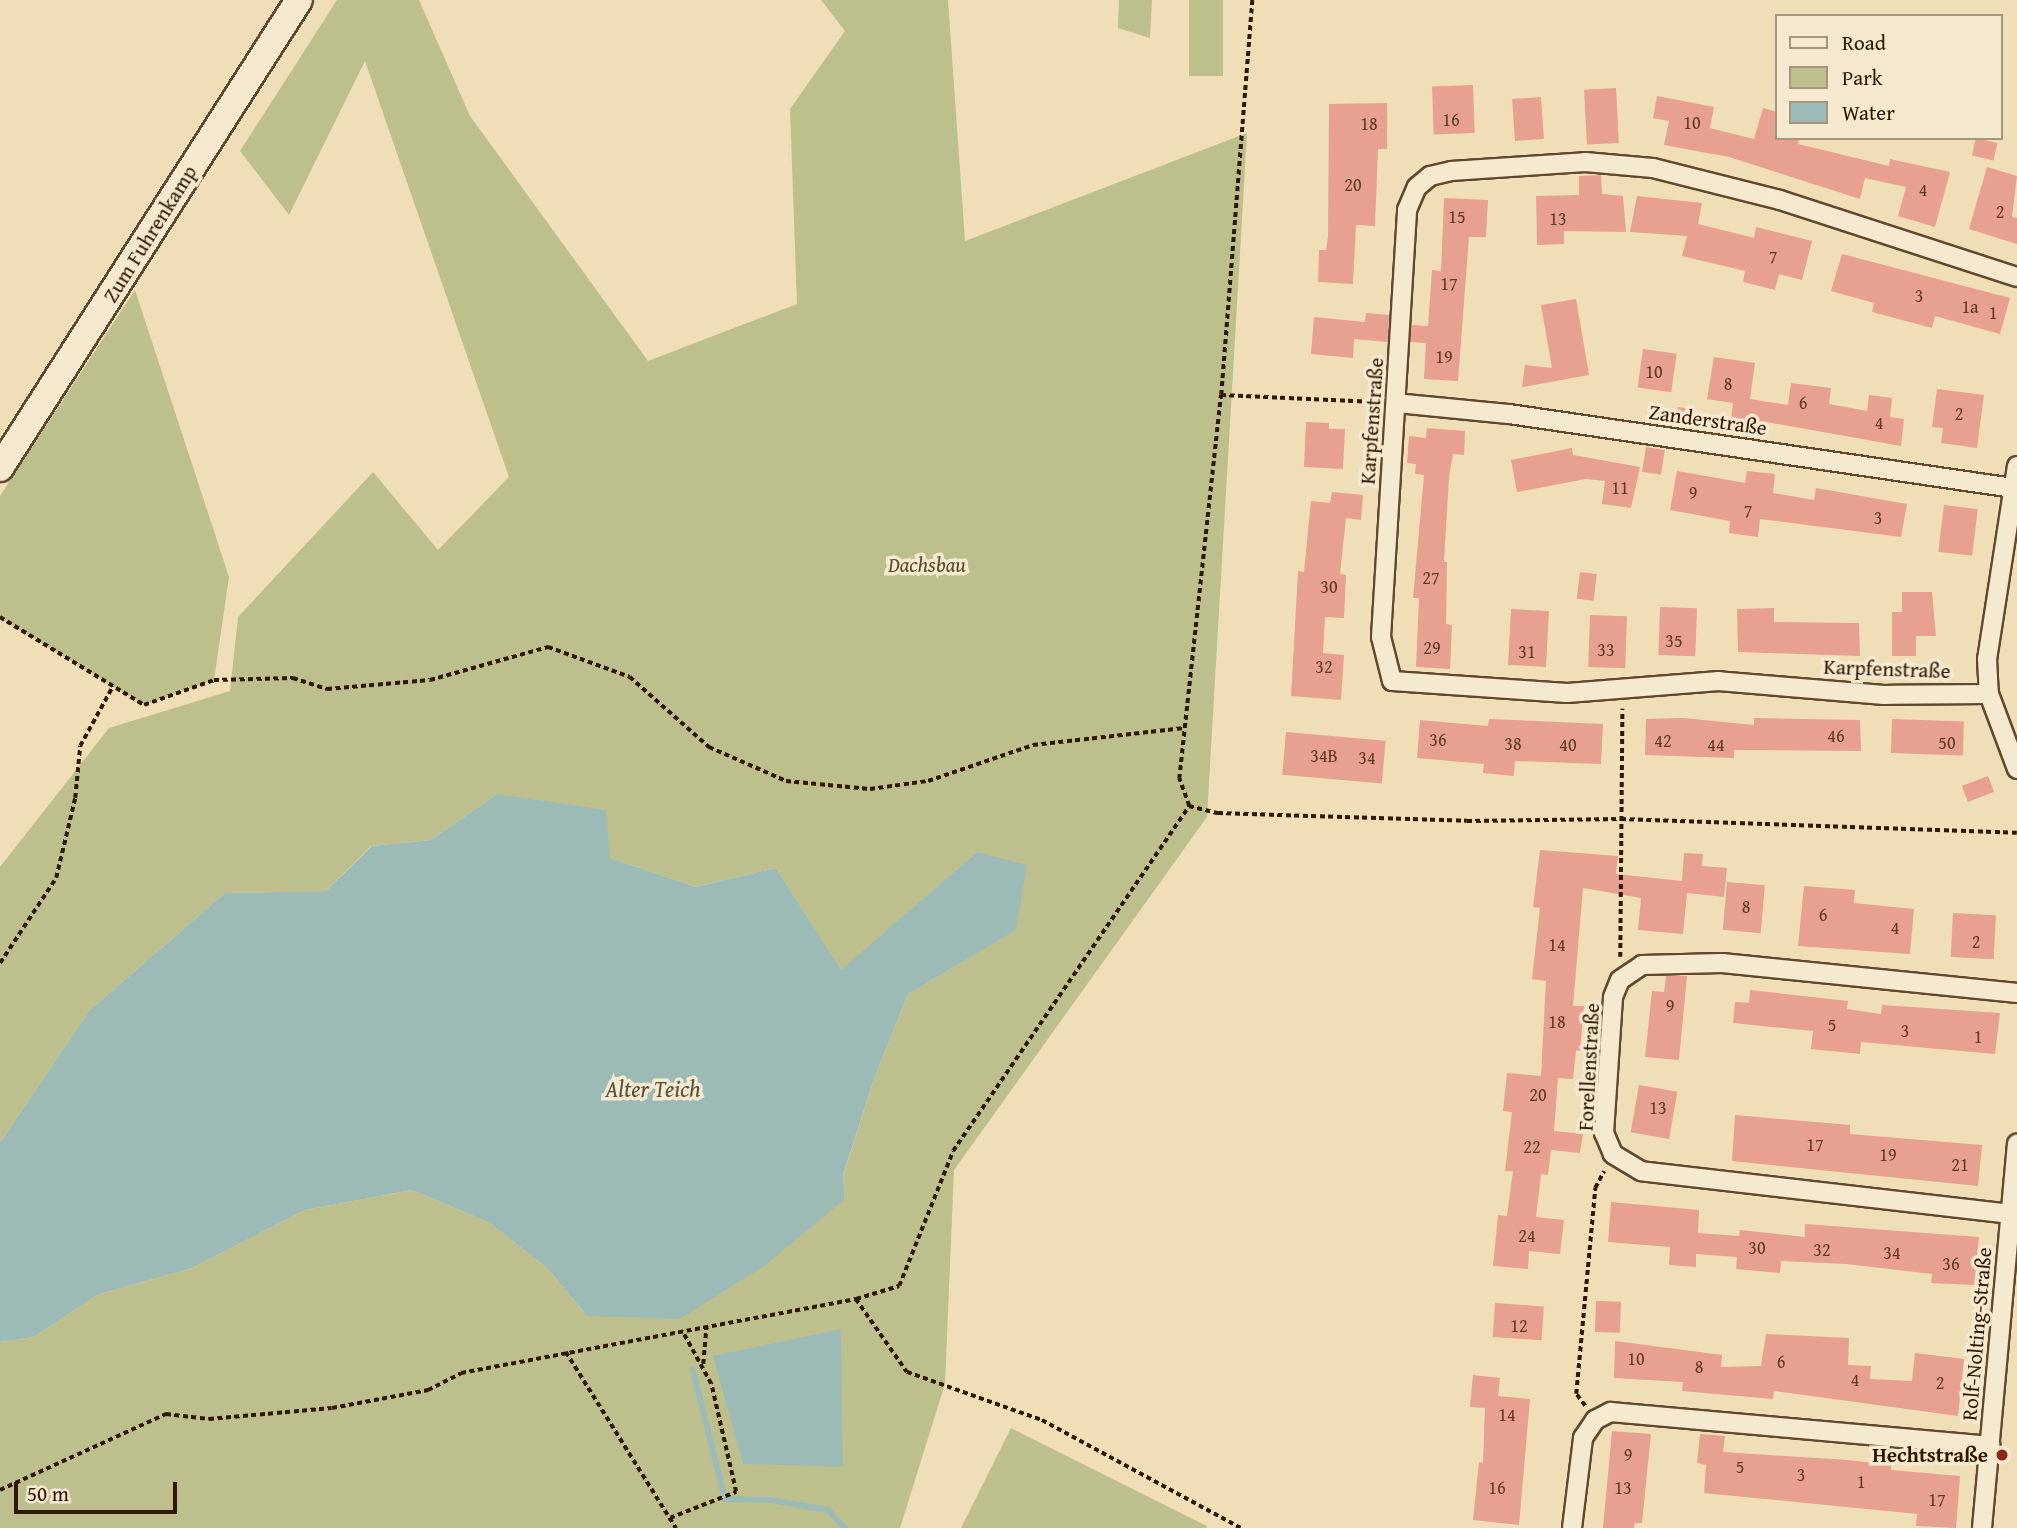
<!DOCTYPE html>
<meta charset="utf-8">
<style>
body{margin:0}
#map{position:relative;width:2017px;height:1528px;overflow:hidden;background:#f0deb7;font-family:"Gentium Book Plus",serif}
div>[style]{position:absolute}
.green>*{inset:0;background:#bdc08c;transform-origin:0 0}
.water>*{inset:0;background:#9dbbb6}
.stream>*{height:6px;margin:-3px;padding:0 3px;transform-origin:3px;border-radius:3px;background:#9dbbb6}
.building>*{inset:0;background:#e8a091;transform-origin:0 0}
.path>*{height:3.5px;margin-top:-1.75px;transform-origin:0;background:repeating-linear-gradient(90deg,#301700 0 5px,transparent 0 8.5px)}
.roads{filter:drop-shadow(2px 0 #60492e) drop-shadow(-2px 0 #60492e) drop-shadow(0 2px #60492e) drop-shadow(0 -2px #60492e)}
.street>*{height:18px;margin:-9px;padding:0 9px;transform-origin:9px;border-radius:9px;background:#f5ead0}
.secondary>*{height:26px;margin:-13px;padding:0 13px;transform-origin:13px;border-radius:13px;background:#f5ead0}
.dots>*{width:19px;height:19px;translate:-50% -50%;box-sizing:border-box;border:4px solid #f5ead0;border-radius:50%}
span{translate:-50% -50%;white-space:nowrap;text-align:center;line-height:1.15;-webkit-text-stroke:7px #f5ead0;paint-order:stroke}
.number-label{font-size:18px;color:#5e3924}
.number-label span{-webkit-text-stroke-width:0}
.street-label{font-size:21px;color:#301700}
.park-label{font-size:21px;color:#5a4a2a;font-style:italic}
.poi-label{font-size:21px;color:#301700;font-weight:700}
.right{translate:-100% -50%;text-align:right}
.water-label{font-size:23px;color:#565040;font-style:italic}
.legend{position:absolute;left:1775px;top:14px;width:228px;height:126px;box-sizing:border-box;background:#f5ead0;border:2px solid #a6967d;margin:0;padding:9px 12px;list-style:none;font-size:21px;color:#301700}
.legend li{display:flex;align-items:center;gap:14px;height:35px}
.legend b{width:35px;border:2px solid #a6967d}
.scale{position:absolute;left:14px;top:1482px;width:163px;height:32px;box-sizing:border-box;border:4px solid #301700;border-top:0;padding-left:9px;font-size:21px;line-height:24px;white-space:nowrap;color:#301700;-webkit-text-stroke:5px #f5ead0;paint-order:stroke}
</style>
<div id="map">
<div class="green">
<div style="clip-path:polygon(337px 0,419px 0,470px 116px,648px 361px,797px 304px,790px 109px,845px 31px,821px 0,948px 0,965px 241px,1247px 133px,1207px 817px,954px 1170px,945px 1384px,900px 1528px,0 1528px,0 1342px,34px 1337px,99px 1294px,190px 1269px,305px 1210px,412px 1190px,490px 1223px,548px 1269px,587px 1316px,845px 1199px,843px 1176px,874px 1079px,908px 994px,1015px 930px,977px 852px,841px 971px,776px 868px,696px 887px,610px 858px,497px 794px,431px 840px,371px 846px,326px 891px,225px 893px,89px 1011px,0 1143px,0 867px,109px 728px,230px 691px,238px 617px,373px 472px,438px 550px,509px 477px,365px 61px,289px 215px,240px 151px)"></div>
<div style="clip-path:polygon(1152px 0,1150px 38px,1118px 28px,1119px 0)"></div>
<div style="left:1189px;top:0;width:34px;height:76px"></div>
<div style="clip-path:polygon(135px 290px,229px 577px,214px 680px,144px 705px,0 618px,0 496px)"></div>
<div style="clip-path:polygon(1011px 1428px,1207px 1526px,1206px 1528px,961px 1528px)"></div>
</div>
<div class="water">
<div style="clip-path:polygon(497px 794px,606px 810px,610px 858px,696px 887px,776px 868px,841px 970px,977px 852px,1027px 865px,1016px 930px,908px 994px,874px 1079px,843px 1175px,845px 1199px,764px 1266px,680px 1319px,587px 1316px,548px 1269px,490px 1223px,412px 1190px,305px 1210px,190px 1269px,99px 1294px,34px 1337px,0 1342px,0 1143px,89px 1011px,225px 893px,326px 891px,372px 846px,431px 840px)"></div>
<div style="clip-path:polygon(841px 1329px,843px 1467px,743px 1464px,713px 1356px)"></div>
</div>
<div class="stream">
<div style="left:693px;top:1370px;width:133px;rotate:76.1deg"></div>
<div style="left:725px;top:1499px;width:45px;rotate:1.3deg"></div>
<div style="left:770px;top:1500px;width:59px;rotate:9.8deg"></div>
<div style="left:828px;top:1510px;width:25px;rotate:47deg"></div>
</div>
<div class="building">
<div style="left:1473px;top:85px;width:48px;height:41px;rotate:88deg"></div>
<div style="left:1616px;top:88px;width:55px;height:32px;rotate:87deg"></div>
<div style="clip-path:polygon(1657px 96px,1714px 107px,1710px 128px,1754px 139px,1763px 108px,1777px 112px,1777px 138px,1799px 138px,1798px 144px,1889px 166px,1890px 159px,1950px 172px,1935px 227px,1898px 216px,1906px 187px,1865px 178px,1860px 199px,1729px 157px,1664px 145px,1669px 121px,1653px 118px)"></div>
<div style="left:1541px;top:97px;width:42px;height:29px;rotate:86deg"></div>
<div style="clip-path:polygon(1387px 103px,1387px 149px,1378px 149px,1375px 226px,1356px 225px,1353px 284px,1318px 282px,1319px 250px,1326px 250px,1328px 237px,1329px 104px)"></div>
<div style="left:1976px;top:138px;width:22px;height:18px;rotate:13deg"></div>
<div style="clip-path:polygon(1987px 167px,2017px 176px,2012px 217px,2017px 218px,2017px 244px,1969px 229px)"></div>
<div style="clip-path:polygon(1601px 175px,1602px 194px,1623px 196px,1626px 232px,1564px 231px,1564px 244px,1537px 245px,1536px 196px,1579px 195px,1579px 176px)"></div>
<div style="clip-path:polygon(1637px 196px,1702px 203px,1698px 224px,1754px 238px,1756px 227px,1812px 241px,1802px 280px,1779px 274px,1775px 290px,1743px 282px,1745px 271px,1682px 256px,1687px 236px,1630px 232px)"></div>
<div style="clip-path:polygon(1444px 198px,1488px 200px,1486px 237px,1469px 237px,1458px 381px,1424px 379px,1426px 343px,1410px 342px,1411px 325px,1428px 326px,1432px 270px,1441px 271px)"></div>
<div style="clip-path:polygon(1842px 254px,2010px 298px,2000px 334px,1935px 316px,1932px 328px,1872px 312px,1874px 303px,1831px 291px)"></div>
<div style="clip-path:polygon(1576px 299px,1589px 375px,1522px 387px,1525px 365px,1552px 368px,1541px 305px)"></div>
<div style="clip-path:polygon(1366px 313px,1389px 315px,1388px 342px,1354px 339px,1353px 358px,1311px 354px,1314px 317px,1365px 322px)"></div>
<div style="left:1643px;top:349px;width:34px;height:39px;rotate:8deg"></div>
<div style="clip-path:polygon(1714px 357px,1755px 363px,1750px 399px,1788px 405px,1791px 383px,1831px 388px,1829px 404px,1867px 411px,1869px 395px,1892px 398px,1890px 417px,1904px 419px,1901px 446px,1761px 421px,1760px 431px,1730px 427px,1733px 403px,1707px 399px)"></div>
<div style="clip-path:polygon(1937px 389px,1984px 395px,1977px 448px,1941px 443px,1943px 428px,1932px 427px)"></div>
<div style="left:1678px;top:407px;width:18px;height:17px;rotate:9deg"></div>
<div style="clip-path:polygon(1306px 422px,1329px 423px,1329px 429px,1345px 429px,1343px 469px,1304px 467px)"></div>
<div style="clip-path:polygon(1427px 428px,1465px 431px,1464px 455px,1453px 454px,1449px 477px,1444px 562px,1447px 562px,1446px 624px,1452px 625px,1450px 669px,1416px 667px,1419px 598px,1413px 598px,1424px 475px,1415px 474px,1416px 464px,1407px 463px,1409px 436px,1426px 438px)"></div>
<div style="left:1646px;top:447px;width:19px;height:25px;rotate:9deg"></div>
<div style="clip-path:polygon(1572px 448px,1573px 455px,1640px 467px,1631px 508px,1602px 504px,1605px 481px,1586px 479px,1517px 492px,1511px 460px)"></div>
<div style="clip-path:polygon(1677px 471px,1745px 483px,1747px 471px,1775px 474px,1773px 493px,1814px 500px,1816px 488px,1907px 504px,1901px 537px,1760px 519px,1758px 537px,1729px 533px,1730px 521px,1670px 510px)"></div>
<div style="clip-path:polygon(1332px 492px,1363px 495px,1361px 520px,1346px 518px,1340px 574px,1346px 575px,1344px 618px,1325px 617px,1323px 653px,1344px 655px,1341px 700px,1291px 696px,1298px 571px,1304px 572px,1311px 501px,1330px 503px)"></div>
<div style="left:1944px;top:505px;width:34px;height:47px;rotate:7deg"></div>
<div style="left:1580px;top:572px;width:17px;height:27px;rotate:7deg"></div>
<div style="clip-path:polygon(1902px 592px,1932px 592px,1936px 636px,1916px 636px,1916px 656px,1892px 656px,1892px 612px,1902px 612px)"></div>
<div style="left:1660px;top:607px;width:37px;height:48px;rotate:2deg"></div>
<div style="clip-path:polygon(1774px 608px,1774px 622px,1859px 623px,1860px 656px,1738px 652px,1737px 609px)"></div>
<div style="left:1511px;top:609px;width:38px;height:56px;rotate:3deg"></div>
<div style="left:1590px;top:615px;width:37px;height:52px;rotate:2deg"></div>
<div style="clip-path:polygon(1683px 718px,1754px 725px,1754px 718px,1860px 720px,1861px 751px,1734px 750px,1734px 758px,1645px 755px,1646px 719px)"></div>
<div style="clip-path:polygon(1489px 719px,1603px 724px,1601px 764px,1515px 761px,1514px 776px,1483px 773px,1484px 764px,1417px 758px,1420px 720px,1488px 726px)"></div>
<div style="left:1892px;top:719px;width:72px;height:34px;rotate:2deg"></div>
<div style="left:1286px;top:732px;width:100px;height:43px;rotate:5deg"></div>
<div style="left:1988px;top:776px;width:17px;height:28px;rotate:69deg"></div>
<div style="clip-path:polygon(1540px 850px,1618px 856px,1616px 874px,1682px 881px,1684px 853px,1703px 854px,1702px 866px,1727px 868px,1724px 897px,1687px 893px,1683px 934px,1638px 930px,1641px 898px,1583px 888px,1573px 1006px,1584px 1006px,1580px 1051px,1576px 1050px,1573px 1079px,1558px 1078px,1554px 1131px,1583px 1134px,1580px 1153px,1551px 1150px,1548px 1175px,1541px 1174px,1536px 1217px,1564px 1220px,1560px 1254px,1529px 1251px,1528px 1269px,1493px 1266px,1498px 1215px,1507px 1216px,1513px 1171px,1505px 1171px,1512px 1112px,1503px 1111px,1507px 1073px,1541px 1076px,1546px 981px,1532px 979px,1540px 908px,1533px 907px)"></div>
<div style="left:1727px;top:882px;width:38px;height:48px;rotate:5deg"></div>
<div style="clip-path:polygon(1804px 886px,1855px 890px,1854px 903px,1914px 909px,1910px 954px,1798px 946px)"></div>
<div style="left:1953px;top:913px;width:43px;height:44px;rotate:3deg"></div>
<div style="clip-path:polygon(1666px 976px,1687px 976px,1679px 1060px,1645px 1057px,1652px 991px,1664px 992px)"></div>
<div style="clip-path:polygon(1750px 990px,1848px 1001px,1847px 1009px,1881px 1014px,1882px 1005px,2000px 1013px,1995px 1054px,1861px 1042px,1860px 1054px,1811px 1049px,1813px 1031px,1733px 1023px,1735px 1002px,1749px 1003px)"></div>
<div style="left:1639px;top:1085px;width:39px;height:48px;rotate:10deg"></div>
<div style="clip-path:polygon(1735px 1115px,1850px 1125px,1850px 1134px,1982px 1145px,1978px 1186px,1732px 1161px)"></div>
<div style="clip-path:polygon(1611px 1202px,1699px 1210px,1698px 1233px,1739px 1236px,1740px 1230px,1805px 1237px,1805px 1224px,1979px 1237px,1974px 1285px,1931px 1283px,1932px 1274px,1846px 1264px,1781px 1261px,1780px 1273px,1736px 1269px,1737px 1257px,1696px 1254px,1696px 1267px,1669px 1265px,1670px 1247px,1608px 1242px)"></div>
<div style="left:1596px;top:1301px;width:25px;height:31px;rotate:2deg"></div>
<div style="left:1495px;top:1303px;width:49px;height:34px;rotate:4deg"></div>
<div style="clip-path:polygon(1766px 1334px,1849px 1338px,1848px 1365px,1871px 1366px,1870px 1379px,1912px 1381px,1915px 1353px,1964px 1359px,1958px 1416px,1774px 1391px,1773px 1399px,1682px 1391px,1683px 1382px,1614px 1378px,1615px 1341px,1722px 1355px,1721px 1367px,1761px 1366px)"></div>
<div style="clip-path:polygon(1473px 1375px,1500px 1378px,1498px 1396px,1530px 1399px,1519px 1525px,1473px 1520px,1479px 1462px,1483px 1463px,1485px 1408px,1470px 1407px)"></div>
<div style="clip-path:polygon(1612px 1431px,1651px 1434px,1642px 1523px,1635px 1523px,1634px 1528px,1603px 1528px)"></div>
<div style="clip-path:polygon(1700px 1434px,1725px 1436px,1723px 1452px,1848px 1460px,1891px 1465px,1891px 1470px,1960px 1476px,1956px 1528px,1916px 1526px,1917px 1514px,1704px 1493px,1706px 1465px,1697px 1463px)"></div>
</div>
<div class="path">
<div style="left:1221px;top:395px;width:155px;rotate:2.6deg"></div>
<div style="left:0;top:617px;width:169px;rotate:31.4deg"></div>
<div style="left:144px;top:705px;width:74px;rotate:-19.7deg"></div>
<div style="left:214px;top:680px;width:79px;rotate:-1.5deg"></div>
<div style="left:293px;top:678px;width:36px;rotate:18deg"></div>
<div style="left:327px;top:689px;width:103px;rotate:-5deg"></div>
<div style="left:430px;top:680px;width:123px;rotate:-15.6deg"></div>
<div style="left:548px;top:647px;width:87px;rotate:20.1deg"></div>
<div style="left:630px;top:677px;width:106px;rotate:41.5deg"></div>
<div style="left:709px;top:747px;width:84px;rotate:23.8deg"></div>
<div style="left:786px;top:781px;width:84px;rotate:5.4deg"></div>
<div style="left:870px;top:789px;width:59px;rotate:-7.9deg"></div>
<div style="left:928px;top:781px;width:111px;rotate:-18.9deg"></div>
<div style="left:1033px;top:745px;width:152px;rotate:-6.4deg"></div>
<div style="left:1189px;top:806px;width:30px;rotate:14deg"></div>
<div style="left:1218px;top:813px;width:249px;rotate:1.8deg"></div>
<div style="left:1467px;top:821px;width:154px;rotate:-0.7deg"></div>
<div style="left:1621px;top:819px;width:396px;rotate:2deg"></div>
<div style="left:1189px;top:806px;width:29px;rotate:-110deg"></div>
<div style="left:1179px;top:779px;width:386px;rotate:-83.8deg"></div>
<div style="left:1221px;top:395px;width:396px;rotate:-85.5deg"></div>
<div style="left:1620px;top:957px;width:248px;rotate:-89.5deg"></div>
<div style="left:0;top:963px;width:102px;rotate:-56.6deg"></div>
<div style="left:56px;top:878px;width:82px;rotate:-76.6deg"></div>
<div style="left:75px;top:798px;width:52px;rotate:-84.5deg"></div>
<div style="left:80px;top:746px;width:68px;rotate:-61.2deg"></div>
<div style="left:856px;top:1299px;width:89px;rotate:55.1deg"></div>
<div style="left:907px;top:1372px;width:143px;rotate:19.6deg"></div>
<div style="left:1042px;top:1420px;width:226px;rotate:28.5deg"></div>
<div style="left:566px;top:1352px;width:208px;rotate:58deg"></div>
<div style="left:703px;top:1364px;width:38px;rotate:-85deg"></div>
<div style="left:1585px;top:1406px;width:15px;rotate:-127deg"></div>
<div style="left:1576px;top:1394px;width:207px;rotate:-84.7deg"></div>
<div style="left:1595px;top:1188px;width:19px;rotate:-62deg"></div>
<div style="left:0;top:1490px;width:183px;rotate:-24.6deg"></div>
<div style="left:166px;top:1414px;width:43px;rotate:6.6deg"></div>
<div style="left:209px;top:1419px;width:123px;rotate:-5.1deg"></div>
<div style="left:332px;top:1408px;width:98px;rotate:-10.6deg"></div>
<div style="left:428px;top:1390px;width:37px;rotate:-27deg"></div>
<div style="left:461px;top:1373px;width:402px;rotate:-10.6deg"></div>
<div style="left:856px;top:1299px;width:45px;rotate:-16.8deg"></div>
<div style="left:899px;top:1286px;width:145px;rotate:-68.2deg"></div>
<div style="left:953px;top:1151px;width:418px;rotate:-55.6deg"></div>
<div style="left:670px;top:1518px;width:71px;rotate:-21.5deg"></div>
<div style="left:736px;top:1492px;width:111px;rotate:-103deg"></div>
<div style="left:711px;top:1384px;width:60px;rotate:-118.7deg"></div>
</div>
<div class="roads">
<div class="street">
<div style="left:1396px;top:403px;width:114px;rotate:5.6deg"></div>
<div style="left:1509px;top:414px;width:509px;rotate:8.35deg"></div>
<div style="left:2017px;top:466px;width:195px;rotate:98.8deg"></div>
<div style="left:1987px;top:659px;width:35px;rotate:87deg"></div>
<div style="left:1989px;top:694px;width:80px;rotate:69.5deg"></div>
<div style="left:1989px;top:694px;width:105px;rotate:179.5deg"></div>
<div style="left:1884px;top:695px;width:166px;rotate:-175.2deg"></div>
<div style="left:1719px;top:681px;width:152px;rotate:175.5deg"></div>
<div style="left:1567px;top:693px;width:175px;rotate:-176.1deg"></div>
<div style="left:1392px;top:681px;width:45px;rotate:-104deg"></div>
<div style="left:1381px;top:637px;width:428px;rotate:-86.5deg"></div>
<div style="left:1407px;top:210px;width:25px;rotate:-67deg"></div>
<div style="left:1417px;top:187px;width:17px;rotate:-40deg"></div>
<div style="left:1430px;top:176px;width:22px;rotate:-13deg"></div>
<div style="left:1451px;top:171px;width:134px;rotate:-3.8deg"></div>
<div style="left:1585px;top:162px;width:68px;rotate:5deg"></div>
<div style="left:1653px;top:168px;width:131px;rotate:14.1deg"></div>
<div style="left:1780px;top:200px;width:249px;rotate:18deg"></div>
<div style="left:2011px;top:1214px;width:372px;rotate:-173.4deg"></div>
<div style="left:1641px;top:1171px;width:33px;rotate:-149deg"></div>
<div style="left:1613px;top:1154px;width:23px;rotate:-113deg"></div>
<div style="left:1604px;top:1133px;width:136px;rotate:-86.2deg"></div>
<div style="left:1613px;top:997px;width:18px;rotate:-68deg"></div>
<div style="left:1620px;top:980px;width:27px;rotate:-34deg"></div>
<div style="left:1642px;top:965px;width:80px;rotate:-1.4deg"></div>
<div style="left:1722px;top:963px;width:297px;rotate:5.8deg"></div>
<div style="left:1572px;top:1528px;width:91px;rotate:-83deg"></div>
<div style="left:1583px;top:1438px;width:22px;rotate:-56deg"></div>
<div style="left:1595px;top:1420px;width:18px;rotate:-27deg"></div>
<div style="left:1611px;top:1412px;width:381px;rotate:5.1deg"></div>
<div style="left:1982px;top:1528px;width:386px;rotate:-84.8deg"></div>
</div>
<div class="secondary">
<div style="left:0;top:468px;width:555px;rotate:-57.43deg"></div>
</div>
</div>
<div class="dots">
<div style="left:2002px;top:1455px;background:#8f2418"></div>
</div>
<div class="number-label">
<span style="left:1451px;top:120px">16</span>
<span style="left:1692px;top:123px">10</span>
<span style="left:1369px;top:124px">18</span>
<span style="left:1353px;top:185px">20</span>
<span style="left:1923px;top:190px">4</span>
<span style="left:2000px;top:212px">2</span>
<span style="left:1457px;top:217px">15</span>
<span style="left:1558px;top:219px">13</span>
<span style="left:1773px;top:257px">7</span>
<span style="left:1449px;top:284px">17</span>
<span style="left:1919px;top:296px">3</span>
<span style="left:1970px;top:307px">1a</span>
<span style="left:1993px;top:313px">1</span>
<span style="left:1444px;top:357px">19</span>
<span style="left:1654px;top:372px">10</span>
<span style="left:1728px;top:384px">8</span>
<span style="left:1803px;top:403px">6</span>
<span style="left:1959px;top:414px">2</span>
<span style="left:1879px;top:423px">4</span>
<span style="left:1620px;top:488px">11</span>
<span style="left:1693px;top:493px">9</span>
<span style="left:1748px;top:511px">7</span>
<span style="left:1878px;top:518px">3</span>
<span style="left:1431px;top:578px">27</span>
<span style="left:1329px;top:587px">30</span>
<span style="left:1674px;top:641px">35</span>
<span style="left:1432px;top:648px">29</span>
<span style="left:1606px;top:650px">33</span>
<span style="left:1527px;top:652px">31</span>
<span style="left:1324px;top:667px">32</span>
<span style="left:1836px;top:736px">46</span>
<span style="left:1438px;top:740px">36</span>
<span style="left:1663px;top:741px">42</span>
<span style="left:1947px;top:743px">50</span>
<span style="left:1513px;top:744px">38</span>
<span style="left:1568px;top:745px">40</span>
<span style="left:1716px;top:745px">44</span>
<span style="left:1324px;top:756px">34B</span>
<span style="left:1367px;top:758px">34</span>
<span style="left:1746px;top:907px">8</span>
<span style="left:1823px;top:915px">6</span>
<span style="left:1895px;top:928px">4</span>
<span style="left:1976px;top:942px">2</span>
<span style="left:1557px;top:945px">14</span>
<span style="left:1670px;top:1006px">9</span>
<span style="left:1557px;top:1022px">18</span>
<span style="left:1832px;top:1025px">5</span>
<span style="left:1905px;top:1031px">3</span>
<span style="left:1978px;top:1037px">1</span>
<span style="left:1538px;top:1095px">20</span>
<span style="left:1658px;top:1108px">13</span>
<span style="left:1815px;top:1145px">17</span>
<span style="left:1532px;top:1147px">22</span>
<span style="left:1888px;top:1155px">19</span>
<span style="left:1960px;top:1165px">21</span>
<span style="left:1527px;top:1236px">24</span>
<span style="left:1757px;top:1248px">30</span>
<span style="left:1822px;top:1250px">32</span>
<span style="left:1892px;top:1253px">34</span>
<span style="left:1951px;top:1264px">36</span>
<span style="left:1519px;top:1326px">12</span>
<span style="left:1636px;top:1359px">10</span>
<span style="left:1781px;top:1362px">6</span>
<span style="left:1699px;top:1367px">8</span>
<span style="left:1855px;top:1380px">4</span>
<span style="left:1940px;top:1383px">2</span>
<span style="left:1507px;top:1415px">14</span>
<span style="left:1628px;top:1455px">9</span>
<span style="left:1740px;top:1467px">5</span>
<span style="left:1801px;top:1475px">3</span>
<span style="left:1861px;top:1482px">1</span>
<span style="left:1497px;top:1488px">16</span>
<span style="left:1623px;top:1488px">13</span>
<span style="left:1937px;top:1500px">17</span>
</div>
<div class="street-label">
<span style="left:150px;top:234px;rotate:-58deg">Zum Fuhrenkamp</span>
<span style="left:1708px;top:420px;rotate:8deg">Zanderstraße</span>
<span style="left:1372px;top:421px;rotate:-86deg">Karpfenstraße</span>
<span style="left:1887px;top:669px;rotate:2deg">Karpfenstraße</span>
<span style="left:1589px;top:1067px;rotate:-87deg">Forellenstraße</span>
<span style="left:1977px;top:1334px;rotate:-85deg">Rolf-Nolting-Straße</span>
</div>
<div class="park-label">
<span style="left:927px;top:565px">Dachsbau</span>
</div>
<div class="poi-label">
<span class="right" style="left:1988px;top:1455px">Hechtstraße</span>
</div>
<div class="water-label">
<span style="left:653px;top:1089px">Alter Teich</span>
</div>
<ul class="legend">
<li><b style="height:9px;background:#f5ead0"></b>Road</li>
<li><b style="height:19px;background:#bdc08c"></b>Park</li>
<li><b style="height:19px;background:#9dbbb6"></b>Water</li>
</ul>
<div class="scale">50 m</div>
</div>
